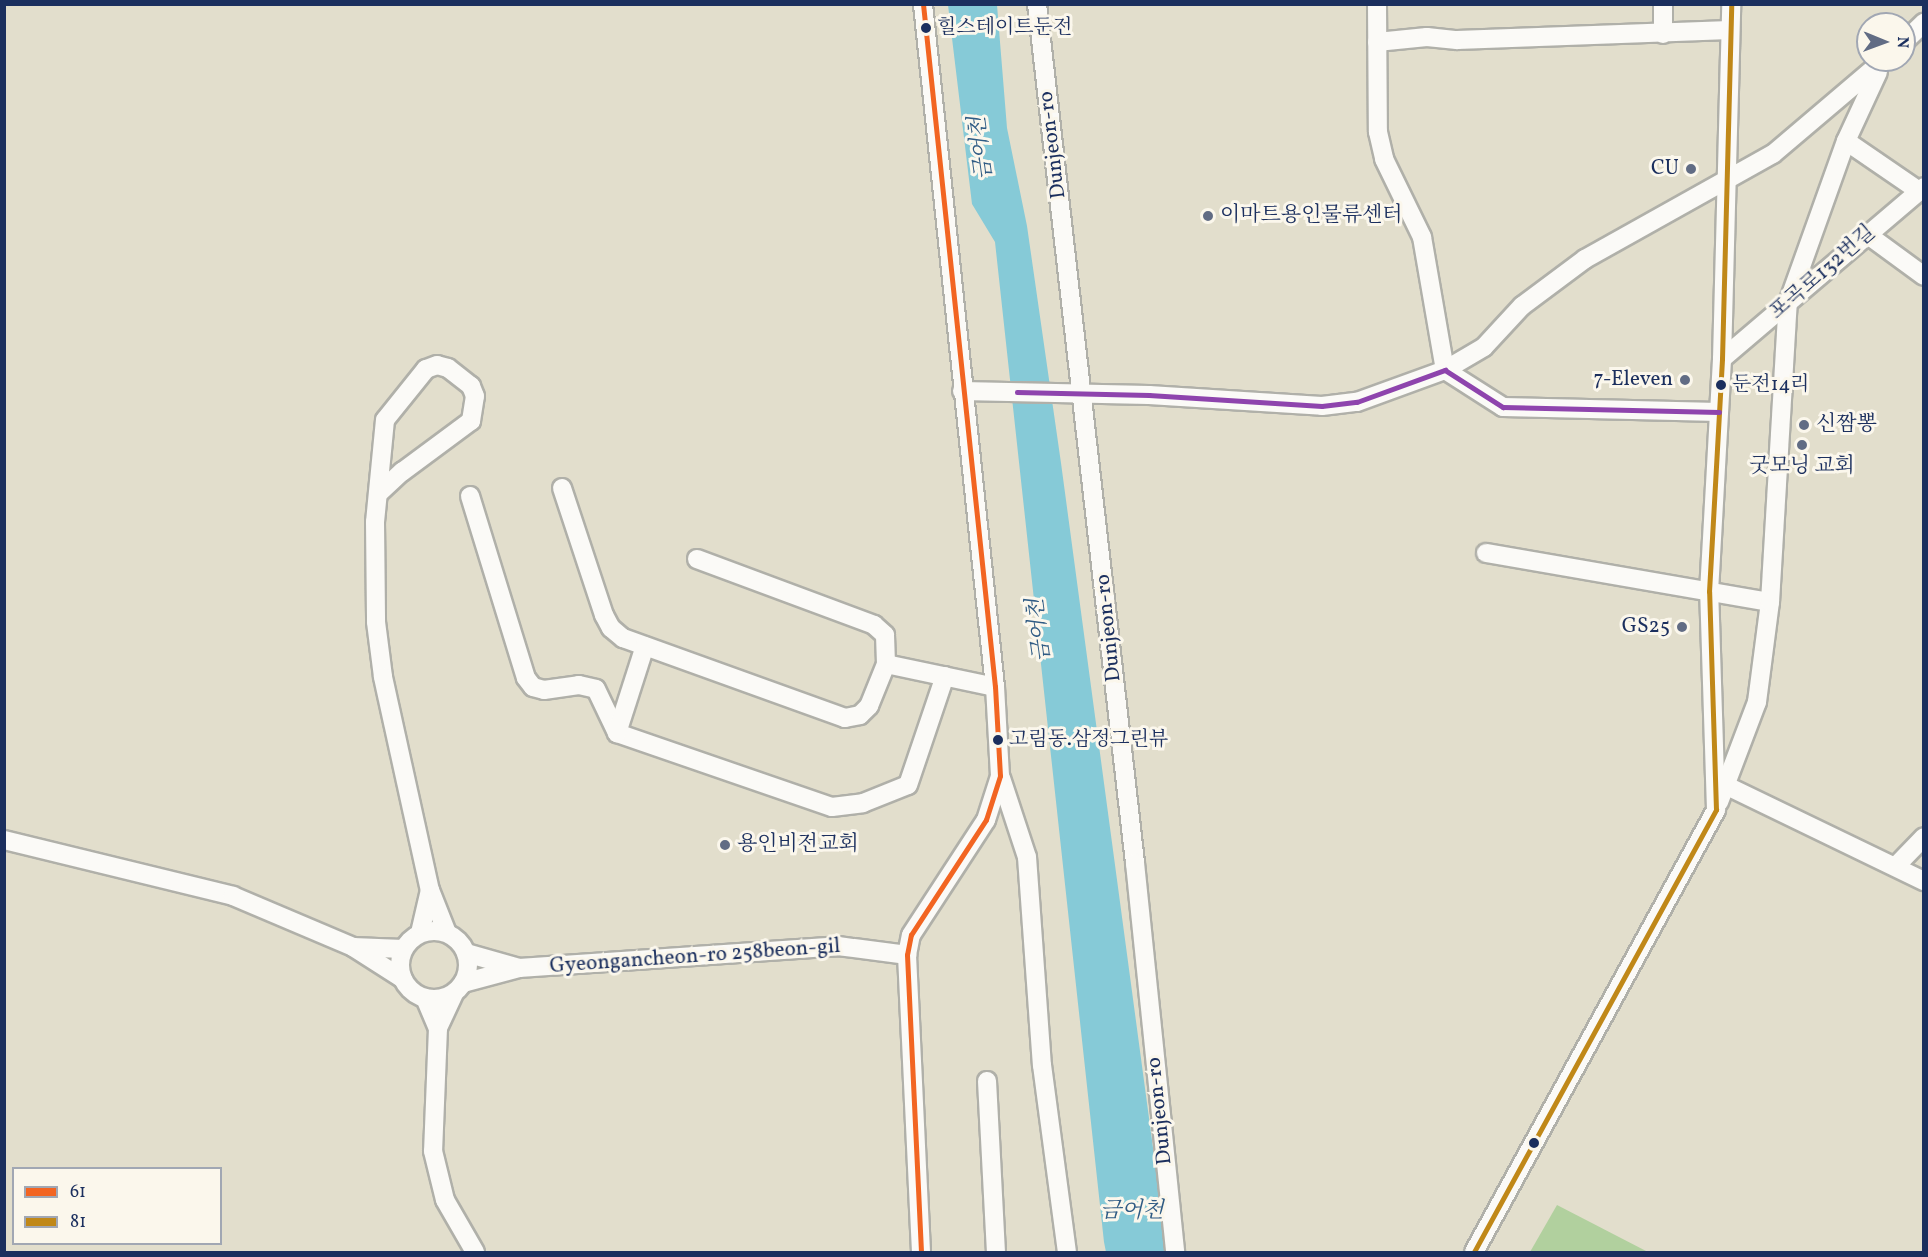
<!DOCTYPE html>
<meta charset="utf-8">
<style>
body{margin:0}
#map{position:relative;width:1928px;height:1257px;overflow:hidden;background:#e2decc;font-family:Vollkorn,"Noto Serif KR",serif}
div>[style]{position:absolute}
.green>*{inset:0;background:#b1d09e}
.water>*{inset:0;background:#86cad7}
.roads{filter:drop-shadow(2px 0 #b0b0a9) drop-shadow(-2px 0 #b0b0a9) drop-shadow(0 2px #b0b0a9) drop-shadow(0 -2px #b0b0a9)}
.minor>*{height:18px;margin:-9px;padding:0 9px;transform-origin:9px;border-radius:9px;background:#fbfaf7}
.minor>.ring{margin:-9px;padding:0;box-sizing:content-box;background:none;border:18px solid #fbfaf7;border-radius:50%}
.bus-1>*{height:4.5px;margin:-2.25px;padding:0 2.25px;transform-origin:2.25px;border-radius:2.25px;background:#f26522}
.bus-2>*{height:4.5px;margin:-2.25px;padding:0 2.25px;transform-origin:2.25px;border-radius:2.25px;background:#c08818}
.bus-3>*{height:4.5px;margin:-2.25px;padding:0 2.25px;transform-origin:2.25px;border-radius:2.25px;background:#8e44ad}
.dots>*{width:16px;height:16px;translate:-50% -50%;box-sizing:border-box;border:3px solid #fbf7ec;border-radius:50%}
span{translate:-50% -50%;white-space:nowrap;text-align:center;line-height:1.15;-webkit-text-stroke:6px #fbf7ec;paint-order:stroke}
.bus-label{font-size:20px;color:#1b2f5e}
.left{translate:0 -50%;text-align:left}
.street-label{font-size:21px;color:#1b2f5e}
.poi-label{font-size:21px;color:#1b2f5e}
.right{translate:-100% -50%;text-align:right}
.water-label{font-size:22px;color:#2f5b84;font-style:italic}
.frame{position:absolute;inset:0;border:6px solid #1b2f5e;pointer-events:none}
.legend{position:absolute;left:12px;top:1167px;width:210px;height:78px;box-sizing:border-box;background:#fbf7ec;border:2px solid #a1a7b3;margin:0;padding:8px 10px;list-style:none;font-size:18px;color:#1b2f5e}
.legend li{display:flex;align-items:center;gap:12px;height:30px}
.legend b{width:30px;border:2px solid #a1a7b3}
.north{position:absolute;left:1856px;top:12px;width:60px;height:60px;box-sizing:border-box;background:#fbf7ec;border:2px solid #a1a7b3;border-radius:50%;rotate:91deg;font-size:16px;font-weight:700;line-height:24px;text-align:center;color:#1b2f5e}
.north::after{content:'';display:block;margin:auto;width:21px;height:27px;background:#616c84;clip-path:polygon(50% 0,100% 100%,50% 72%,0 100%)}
</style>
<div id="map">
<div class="green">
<div style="clip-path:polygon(1557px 1205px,1648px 1252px,1530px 1252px)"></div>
</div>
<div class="water">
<div style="clip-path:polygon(948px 5px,997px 5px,1007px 128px,1027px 226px,1061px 463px,1167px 1252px,1106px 1252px,1104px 1242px,995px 242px,972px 204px)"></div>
</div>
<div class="roads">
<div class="minor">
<div style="left:1037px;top:4px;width:865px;rotate:83.49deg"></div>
<div style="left:1135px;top:863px;width:391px;rotate:84.1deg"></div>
<div style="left:1377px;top:4px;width:128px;rotate:89.6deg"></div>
<div style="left:1378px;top:132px;width:28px;rotate:77deg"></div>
<div style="left:1384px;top:159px;width:87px;rotate:64deg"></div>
<div style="left:1422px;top:237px;width:135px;rotate:80.2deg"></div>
<div style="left:1445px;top:370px;width:45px;rotate:-30.5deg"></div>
<div style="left:1484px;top:347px;width:56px;rotate:-47.2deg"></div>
<div style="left:1522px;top:306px;width:79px;rotate:-36.7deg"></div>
<div style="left:1585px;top:259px;width:215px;rotate:-29.2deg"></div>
<div style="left:1773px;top:154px;width:145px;rotate:-40.3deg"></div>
<div style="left:1663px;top:4px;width:30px;rotate:90deg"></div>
<div style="left:1377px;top:42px;width:50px;rotate:-5.7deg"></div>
<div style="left:1427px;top:37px;width:30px;rotate:6deg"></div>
<div style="left:1457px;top:40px;width:273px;rotate:-2.1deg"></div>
<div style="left:1904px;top:42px;width:28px;rotate:-44deg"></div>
<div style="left:1846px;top:141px;width:88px;rotate:34.4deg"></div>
<div style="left:1868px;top:235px;width:69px;rotate:36.2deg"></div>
<div style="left:1722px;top:359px;width:265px;rotate:-40.4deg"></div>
<div style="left:962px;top:391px;width:187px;rotate:1.2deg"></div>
<div style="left:1149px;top:395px;width:173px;rotate:3.6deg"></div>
<div style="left:1322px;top:406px;width:35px;rotate:-7deg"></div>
<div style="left:1357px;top:402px;width:94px;rotate:-20deg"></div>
<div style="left:1445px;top:370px;width:69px;rotate:32.5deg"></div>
<div style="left:1503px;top:407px;width:216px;rotate:1.3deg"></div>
<div style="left:562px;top:488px;width:134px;rotate:71.7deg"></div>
<div style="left:604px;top:615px;width:15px;rotate:62deg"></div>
<div style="left:611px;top:628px;width:16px;rotate:40deg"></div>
<div style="left:623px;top:638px;width:236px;rotate:19.8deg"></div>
<div style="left:845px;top:718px;width:15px;rotate:-11deg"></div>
<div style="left:860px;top:715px;width:13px;rotate:-45deg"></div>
<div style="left:869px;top:706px;width:45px;rotate:-68deg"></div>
<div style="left:378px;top:494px;width:33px;rotate:-43deg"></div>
<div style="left:402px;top:472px;width:86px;rotate:-36.5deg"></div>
<div style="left:471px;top:421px;width:25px;rotate:-81deg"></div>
<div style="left:475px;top:396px;width:11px;rotate:-112deg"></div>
<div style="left:471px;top:386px;width:29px;rotate:-142deg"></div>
<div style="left:448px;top:368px;width:11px;rotate:-165deg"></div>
<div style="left:437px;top:365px;width:12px;rotate:160deg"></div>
<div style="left:426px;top:369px;width:65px;rotate:128.8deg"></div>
<div style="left:385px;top:420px;width:102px;rotate:95.6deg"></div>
<div style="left:375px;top:522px;width:100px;rotate:89.4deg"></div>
<div style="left:376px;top:622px;width:55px;rotate:82.7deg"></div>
<div style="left:383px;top:677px;width:218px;rotate:77.6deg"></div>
<div style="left:470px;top:496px;width:190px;rotate:72.9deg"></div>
<div style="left:526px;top:678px;width:11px;rotate:52deg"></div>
<div style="left:533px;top:687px;width:11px;rotate:15deg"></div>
<div style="left:544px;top:690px;width:35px;rotate:-8deg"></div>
<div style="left:579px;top:685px;width:17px;rotate:13deg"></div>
<div style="left:596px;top:689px;width:49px;rotate:64.5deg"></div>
<div style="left:617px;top:733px;width:227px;rotate:19deg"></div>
<div style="left:832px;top:807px;width:31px;rotate:-7deg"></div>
<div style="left:863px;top:803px;width:48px;rotate:-21.8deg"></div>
<div style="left:908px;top:785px;width:115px;rotate:-71.3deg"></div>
<div style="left:1486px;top:553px;width:288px;rotate:9.8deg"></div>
<div style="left:697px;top:559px;width:189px;rotate:20.4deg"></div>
<div style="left:874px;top:625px;width:15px;rotate:42deg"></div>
<div style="left:885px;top:635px;width:29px;rotate:88deg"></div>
<div style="left:886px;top:664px;width:111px;rotate:11.9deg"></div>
<div style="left:617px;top:733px;width:91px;rotate:-72.2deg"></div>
<div style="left:1001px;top:778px;width:83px;rotate:71.8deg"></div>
<div style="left:1027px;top:857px;width:209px;rotate:85.9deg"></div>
<div style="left:1042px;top:1065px;width:189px;rotate:82.4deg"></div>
<div style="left:1725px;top:785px;width:221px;rotate:25.8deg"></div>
<div style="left:1719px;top:802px;width:107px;rotate:-69.2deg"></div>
<div style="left:1757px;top:702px;width:101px;rotate:-82.6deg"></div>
<div style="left:1770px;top:602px;width:300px;rotate:-86.6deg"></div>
<div style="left:1788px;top:303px;width:172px;rotate:-70.3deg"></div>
<div style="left:1846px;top:141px;width:76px;rotate:-65.1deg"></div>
<div style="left:4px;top:840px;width:236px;rotate:13.7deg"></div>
<div style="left:233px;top:896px;width:130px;rotate:23deg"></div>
<div style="left:1896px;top:866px;width:40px;rotate:-46deg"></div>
<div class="ring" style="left:400px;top:931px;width:50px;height:50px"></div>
<div style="left:420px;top:933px;width:44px;rotate:-76.9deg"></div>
<div style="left:430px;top:890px;width:46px;rotate:68.4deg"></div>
<div style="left:519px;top:968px;width:320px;rotate:-3.9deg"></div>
<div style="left:838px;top:946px;width:70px;rotate:7.4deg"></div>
<div style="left:403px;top:979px;width:59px;rotate:-147.4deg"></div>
<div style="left:353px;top:947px;width:50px;rotate:2.3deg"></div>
<div style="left:463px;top:983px;width:58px;rotate:-15deg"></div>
<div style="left:519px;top:968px;width:55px;rotate:-164.2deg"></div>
<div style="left:425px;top:998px;width:33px;rotate:67deg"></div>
<div style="left:438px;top:1028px;width:38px;rotate:-65deg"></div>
<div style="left:438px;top:1028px;width:123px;rotate:92.3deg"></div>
<div style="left:433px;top:1151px;width:50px;rotate:76.2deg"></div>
<div style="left:445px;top:1200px;width:60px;rotate:60deg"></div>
<div style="left:987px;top:1081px;width:171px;rotate:87deg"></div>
<div style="left:921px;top:1252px;width:297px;rotate:-92.7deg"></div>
<div style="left:907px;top:955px;width:20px;rotate:-79deg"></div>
<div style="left:911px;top:935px;width:137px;rotate:-56.9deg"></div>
<div style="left:986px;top:820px;width:46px;rotate:-72.3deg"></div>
<div style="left:1000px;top:776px;width:89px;rotate:-93.2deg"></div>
<div style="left:995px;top:687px;width:687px;rotate:-96.02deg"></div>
<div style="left:1474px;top:1252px;width:504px;rotate:-61.3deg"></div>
<div style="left:1716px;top:810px;width:218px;rotate:-91.8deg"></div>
<div style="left:1709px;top:592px;width:233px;rotate:-86.8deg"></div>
<div style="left:1722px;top:359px;width:355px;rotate:-88.5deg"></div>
</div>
</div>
<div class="bus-1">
<div style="left:921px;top:1252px;width:297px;rotate:-92.7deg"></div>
<div style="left:907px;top:955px;width:20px;rotate:-79deg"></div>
<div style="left:911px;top:935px;width:137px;rotate:-56.9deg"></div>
<div style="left:986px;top:820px;width:46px;rotate:-72.3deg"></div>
<div style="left:1000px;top:776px;width:89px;rotate:-93.2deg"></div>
<div style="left:995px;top:687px;width:687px;rotate:-96.02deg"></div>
</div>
<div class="bus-2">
<div style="left:1474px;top:1252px;width:504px;rotate:-61.3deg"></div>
<div style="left:1716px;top:810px;width:218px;rotate:-91.8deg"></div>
<div style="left:1709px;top:592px;width:233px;rotate:-86.8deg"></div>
<div style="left:1722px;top:359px;width:355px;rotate:-88.5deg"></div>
</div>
<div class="bus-3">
<div style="left:1017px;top:392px;width:132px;rotate:1.3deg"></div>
<div style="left:1149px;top:395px;width:173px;rotate:3.6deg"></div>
<div style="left:1322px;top:406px;width:35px;rotate:-7deg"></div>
<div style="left:1357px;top:402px;width:94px;rotate:-20deg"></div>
<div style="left:1445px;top:370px;width:69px;rotate:32.5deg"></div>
<div style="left:1503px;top:407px;width:216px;rotate:1.3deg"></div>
</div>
<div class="dots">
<div style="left:926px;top:28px;background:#1b2f5e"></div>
<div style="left:1691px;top:169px;background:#616c84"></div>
<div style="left:1208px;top:216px;background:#616c84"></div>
<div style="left:1685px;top:380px;background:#616c84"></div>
<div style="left:1721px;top:385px;background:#1b2f5e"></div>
<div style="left:1804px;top:425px;background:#616c84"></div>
<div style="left:1802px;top:445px;background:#616c84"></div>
<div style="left:1682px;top:627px;background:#616c84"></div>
<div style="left:998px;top:740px;background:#1b2f5e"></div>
<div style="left:725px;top:845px;background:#616c84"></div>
<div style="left:1534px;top:1143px;background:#1b2f5e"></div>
</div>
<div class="bus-label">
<span class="left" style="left:937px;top:28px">힐스테이트둔전</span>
<span class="left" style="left:1732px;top:385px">둔전14리</span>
<span class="left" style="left:1009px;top:740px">고림동.삼정그린뷰</span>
</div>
<div class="street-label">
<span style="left:1053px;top:145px;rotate:-97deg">Dunjeon-ro</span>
<span style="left:1823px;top:273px;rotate:-41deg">포곡로132번길</span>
<span style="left:1109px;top:628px;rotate:-96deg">Dunjeon-ro</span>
<span style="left:695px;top:957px;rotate:-4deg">Gyeongancheon-ro 258beon-gil</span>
<span style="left:1160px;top:1111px;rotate:-96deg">Dunjeon-ro</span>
</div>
<div class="poi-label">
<span class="right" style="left:1679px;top:169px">CU</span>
<span class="left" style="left:1220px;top:216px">이마트용인물류센터</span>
<span class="right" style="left:1673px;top:380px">7-Eleven</span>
<span class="left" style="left:1816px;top:425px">신짬뽕</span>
<span style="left:1802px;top:467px">굿모닝 교회</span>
<span class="right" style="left:1670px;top:627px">GS25</span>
<span class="left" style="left:737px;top:845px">용인비전교회</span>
</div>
<div class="water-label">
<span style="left:982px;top:148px;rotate:-97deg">금어천</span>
<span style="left:1040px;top:630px;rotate:-97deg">금어천</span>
<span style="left:1132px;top:1212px">금어천</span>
</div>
<div class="frame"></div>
<ul class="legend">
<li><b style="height:8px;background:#f26522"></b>61</li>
<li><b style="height:8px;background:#c08818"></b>81</li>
</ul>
<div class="north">N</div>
</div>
